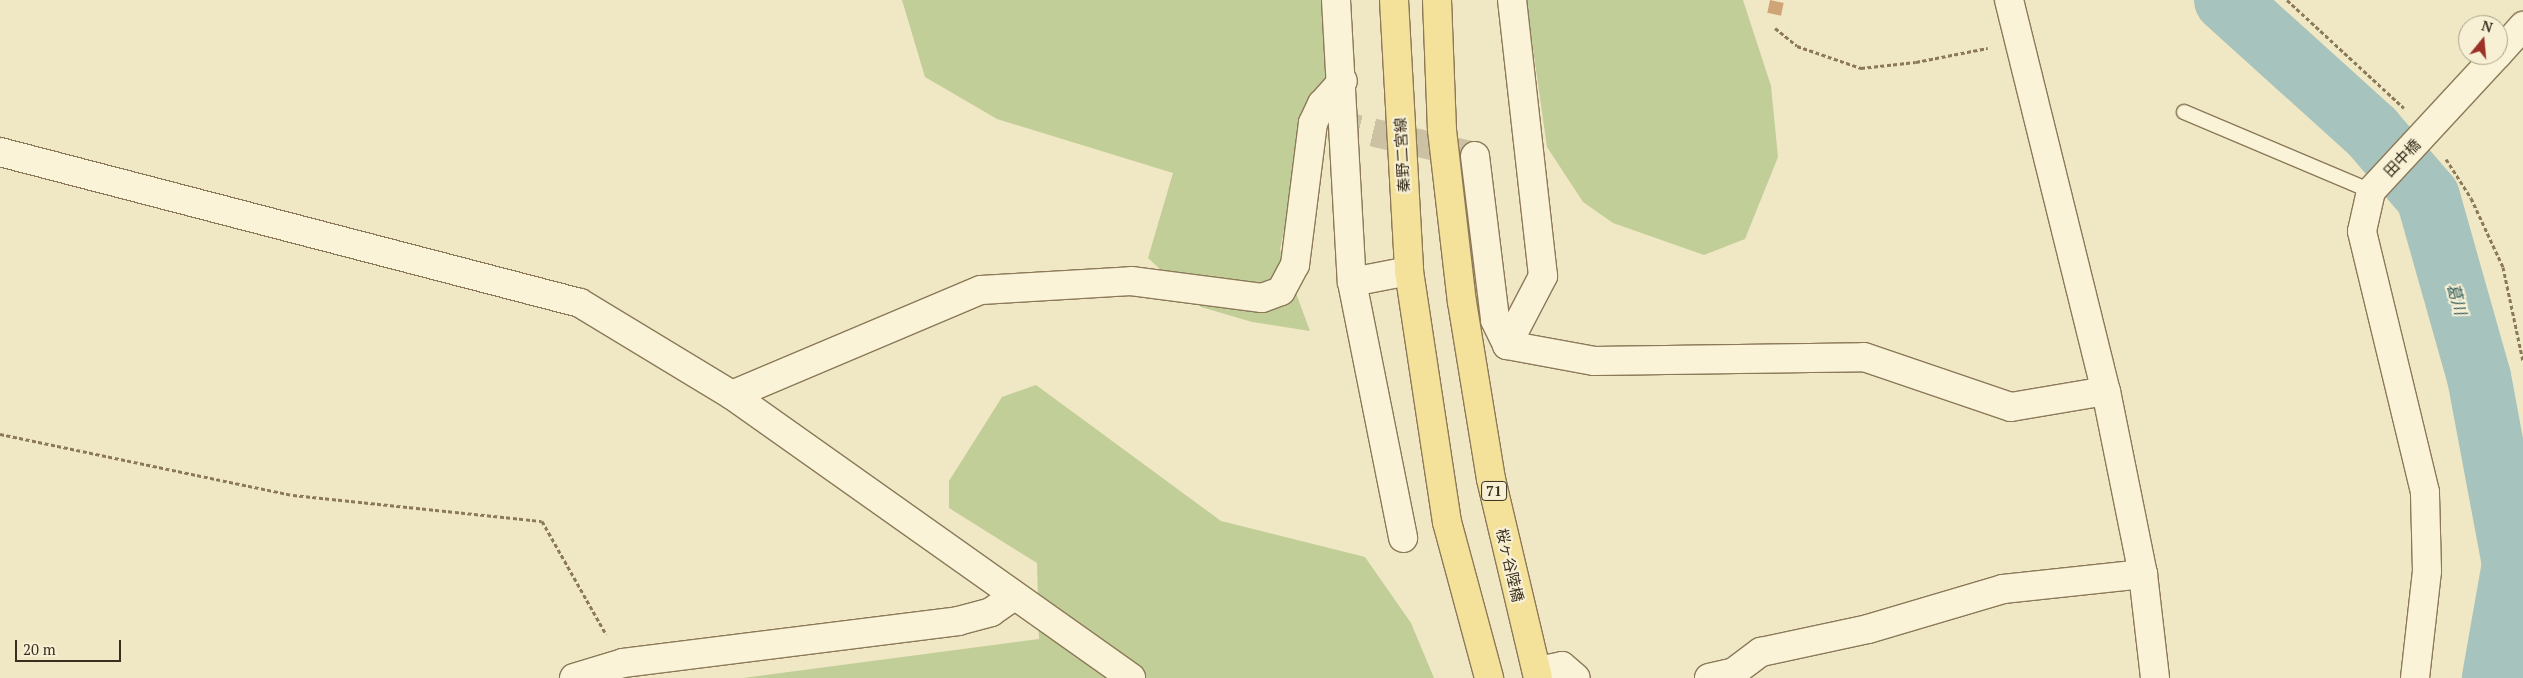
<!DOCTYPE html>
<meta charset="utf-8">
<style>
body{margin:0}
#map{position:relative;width:2523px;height:678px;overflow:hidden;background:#f0e7c4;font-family:"PT Serif","Noto Sans JP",serif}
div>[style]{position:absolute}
.green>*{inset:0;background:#c2ce97}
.river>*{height:64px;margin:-32px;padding:0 32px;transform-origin:32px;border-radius:32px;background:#a6c3bd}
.building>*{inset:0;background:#cfa578;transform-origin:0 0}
.street-tunnel>*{height:28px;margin-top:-14px;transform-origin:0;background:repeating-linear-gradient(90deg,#ccc2a3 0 28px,transparent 0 42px)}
.path>*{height:3px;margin-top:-1.5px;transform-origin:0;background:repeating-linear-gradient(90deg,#8b7959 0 4px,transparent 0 6.5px)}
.roads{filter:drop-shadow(1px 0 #8b7959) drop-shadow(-1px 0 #8b7959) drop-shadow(0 1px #8b7959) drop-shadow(0 -1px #8b7959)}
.lane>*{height:14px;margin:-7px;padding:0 7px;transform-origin:7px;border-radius:7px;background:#faf3d7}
.street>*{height:28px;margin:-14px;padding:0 14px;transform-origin:14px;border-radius:14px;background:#faf3d7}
.primary>*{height:28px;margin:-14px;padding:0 14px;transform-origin:14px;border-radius:14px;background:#f4e19a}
span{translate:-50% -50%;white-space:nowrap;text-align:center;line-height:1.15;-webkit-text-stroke:4px #f7f0d4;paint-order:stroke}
.shield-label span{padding:1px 4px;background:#f7f0d4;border:1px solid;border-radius:4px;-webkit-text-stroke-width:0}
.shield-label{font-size:14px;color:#3a2f1e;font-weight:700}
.street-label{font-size:15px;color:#3a2f1e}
.water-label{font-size:16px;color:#2d595b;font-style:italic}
.north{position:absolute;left:2458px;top:15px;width:50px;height:50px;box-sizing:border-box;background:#f7f0d4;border:1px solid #aba38b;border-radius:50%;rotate:17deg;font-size:14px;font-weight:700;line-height:20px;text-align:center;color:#3a2f1e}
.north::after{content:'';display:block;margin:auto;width:18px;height:22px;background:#9c3227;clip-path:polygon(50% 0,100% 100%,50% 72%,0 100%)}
.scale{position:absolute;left:15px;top:640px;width:106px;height:22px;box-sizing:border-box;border:2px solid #3a2f1e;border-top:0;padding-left:6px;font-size:15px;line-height:18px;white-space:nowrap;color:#3a2f1e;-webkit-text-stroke:4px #f7f0d4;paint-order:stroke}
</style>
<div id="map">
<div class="green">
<div style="clip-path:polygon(902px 0,1322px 0,1327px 76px,1305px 128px,1280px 250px,1310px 331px,1252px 322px,1201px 307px,1148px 258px,1173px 173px,997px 119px,925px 77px)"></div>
<div style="clip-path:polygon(1526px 0,1743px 0,1771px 86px,1778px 157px,1745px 239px,1704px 255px,1613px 223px,1583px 202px,1547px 147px)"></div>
<div style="clip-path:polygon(1036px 385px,1221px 521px,1365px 557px,1411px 623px,1434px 678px,743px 678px,1039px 639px,1037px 563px,949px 508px,949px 481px,1002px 397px)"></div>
</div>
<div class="river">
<div style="left:2226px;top:0;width:197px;rotate:42.1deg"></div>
<div style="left:2372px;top:132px;width:86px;rotate:49.3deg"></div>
<div style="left:2428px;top:197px;width:187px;rotate:74.2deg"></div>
<div style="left:2479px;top:377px;width:190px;rotate:79.4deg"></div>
<div style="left:2514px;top:564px;width:116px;rotate:100deg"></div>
</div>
<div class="building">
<div style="left:1770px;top:0;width:14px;height:13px;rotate:12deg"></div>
</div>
<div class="street-tunnel">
<div style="left:1332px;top:123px;width:147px;rotate:13deg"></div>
</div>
<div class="path">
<div style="left:2287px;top:0;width:159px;rotate:42.7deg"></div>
<div style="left:1775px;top:28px;width:28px;rotate:39deg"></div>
<div style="left:1797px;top:46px;width:68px;rotate:19deg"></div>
<div style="left:1861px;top:68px;width:55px;rotate:-6.2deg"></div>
<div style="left:1916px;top:62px;width:73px;rotate:-11deg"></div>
<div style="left:2446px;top:159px;width:46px;rotate:57.3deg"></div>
<div style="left:2471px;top:198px;width:76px;rotate:65.1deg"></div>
<div style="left:2503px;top:267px;width:96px;rotate:78deg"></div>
<div style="left:0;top:434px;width:299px;rotate:11.8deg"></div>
<div style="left:293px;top:495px;width:250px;rotate:6deg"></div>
<div style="left:542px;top:521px;width:130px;rotate:60.5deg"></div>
</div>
<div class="roads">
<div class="lane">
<div style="left:2184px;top:112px;width:203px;rotate:22.9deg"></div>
</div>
<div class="street">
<div style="left:1336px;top:0;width:282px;rotate:86.8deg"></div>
<div style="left:1352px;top:282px;width:261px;rotate:78.7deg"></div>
<div style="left:2009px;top:0;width:403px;rotate:76.1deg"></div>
<div style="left:2106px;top:391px;width:187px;rotate:78.6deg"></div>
<div style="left:2143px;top:574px;width:105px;rotate:83.4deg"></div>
<div style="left:2498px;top:54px;width:38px;rotate:-48deg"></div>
<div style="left:0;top:152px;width:599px;rotate:14.59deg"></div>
<div style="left:580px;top:303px;width:178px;rotate:31.2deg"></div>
<div style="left:732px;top:395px;width:489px;rotate:35.3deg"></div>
<div style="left:1475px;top:156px;width:165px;rotate:83deg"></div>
<div style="left:1495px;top:320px;width:28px;rotate:64deg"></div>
<div style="left:1352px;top:282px;width:58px;rotate:-10.9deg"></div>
<div style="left:1507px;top:345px;width:88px;rotate:10.4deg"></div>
<div style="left:1594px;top:361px;width:270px;rotate:-0.8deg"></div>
<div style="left:1864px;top:357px;width:155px;rotate:18.8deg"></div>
<div style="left:2011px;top:407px;width:96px;rotate:-9.6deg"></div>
<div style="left:1507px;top:345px;width:78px;rotate:-62.4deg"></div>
<div style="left:1543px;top:276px;width:278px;rotate:-96.4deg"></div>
<div style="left:732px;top:395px;width:270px;rotate:-22.9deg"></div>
<div style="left:981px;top:290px;width:150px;rotate:-3.4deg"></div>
<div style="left:1131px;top:281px;width:132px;rotate:7.4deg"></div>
<div style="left:1262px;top:298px;width:20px;rotate:-20deg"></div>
<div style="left:1281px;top:291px;width:30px;rotate:-62deg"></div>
<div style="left:1295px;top:265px;width:143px;rotate:-82.8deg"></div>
<div style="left:1313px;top:123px;width:21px;rotate:-65deg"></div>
<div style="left:1322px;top:104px;width:31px;rotate:-48deg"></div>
<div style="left:574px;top:678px;width:51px;rotate:-17deg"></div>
<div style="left:623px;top:663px;width:338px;rotate:-7.1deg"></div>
<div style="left:958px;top:621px;width:34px;rotate:-15deg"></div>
<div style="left:991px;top:612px;width:28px;rotate:-35deg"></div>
<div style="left:1546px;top:678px;width:9px;rotate:-77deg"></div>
<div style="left:1548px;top:669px;width:14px;rotate:-12deg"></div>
<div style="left:1562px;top:666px;width:18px;rotate:41deg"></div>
<div style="left:1709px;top:678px;width:26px;rotate:-13deg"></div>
<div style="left:1734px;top:672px;width:34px;rotate:-37deg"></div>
<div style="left:1761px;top:652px;width:109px;rotate:-12.1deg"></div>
<div style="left:1868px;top:629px;width:141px;rotate:-16.5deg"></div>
<div style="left:2003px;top:589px;width:141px;rotate:-6.1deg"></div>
<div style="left:2415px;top:678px;width:108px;rotate:-83.6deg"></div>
<div style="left:2427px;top:571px;width:79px;rotate:-91.5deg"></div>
<div style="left:2425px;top:492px;width:268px;rotate:-103.6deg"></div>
<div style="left:2362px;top:231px;width:41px;rotate:-77.3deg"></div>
<div style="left:2371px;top:191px;width:185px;rotate:-47.2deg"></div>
</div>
<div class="primary">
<div style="left:1394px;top:0;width:271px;rotate:86.8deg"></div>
<div style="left:1409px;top:271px;width:254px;rotate:81.4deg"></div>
<div style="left:1447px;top:522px;width:162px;rotate:74.9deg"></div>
<div style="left:1437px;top:0;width:130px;rotate:87.8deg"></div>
<div style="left:1442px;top:130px;width:173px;rotate:83.4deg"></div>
<div style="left:1462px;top:302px;width:179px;rotate:80.7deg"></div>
<div style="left:1491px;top:479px;width:204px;rotate:76.7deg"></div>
</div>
</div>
<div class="shield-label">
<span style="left:1494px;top:491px">71</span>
</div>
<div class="street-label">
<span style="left:1402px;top:155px;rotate:-93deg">秦野二宮線</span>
<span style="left:2402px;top:158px;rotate:-46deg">田中橋</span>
<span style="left:1510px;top:565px;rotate:77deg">桜ヶ谷陸橋</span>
</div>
<div class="water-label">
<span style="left:2457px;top:299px;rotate:74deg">葛川</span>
</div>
<div class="north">N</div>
<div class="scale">20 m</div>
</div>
